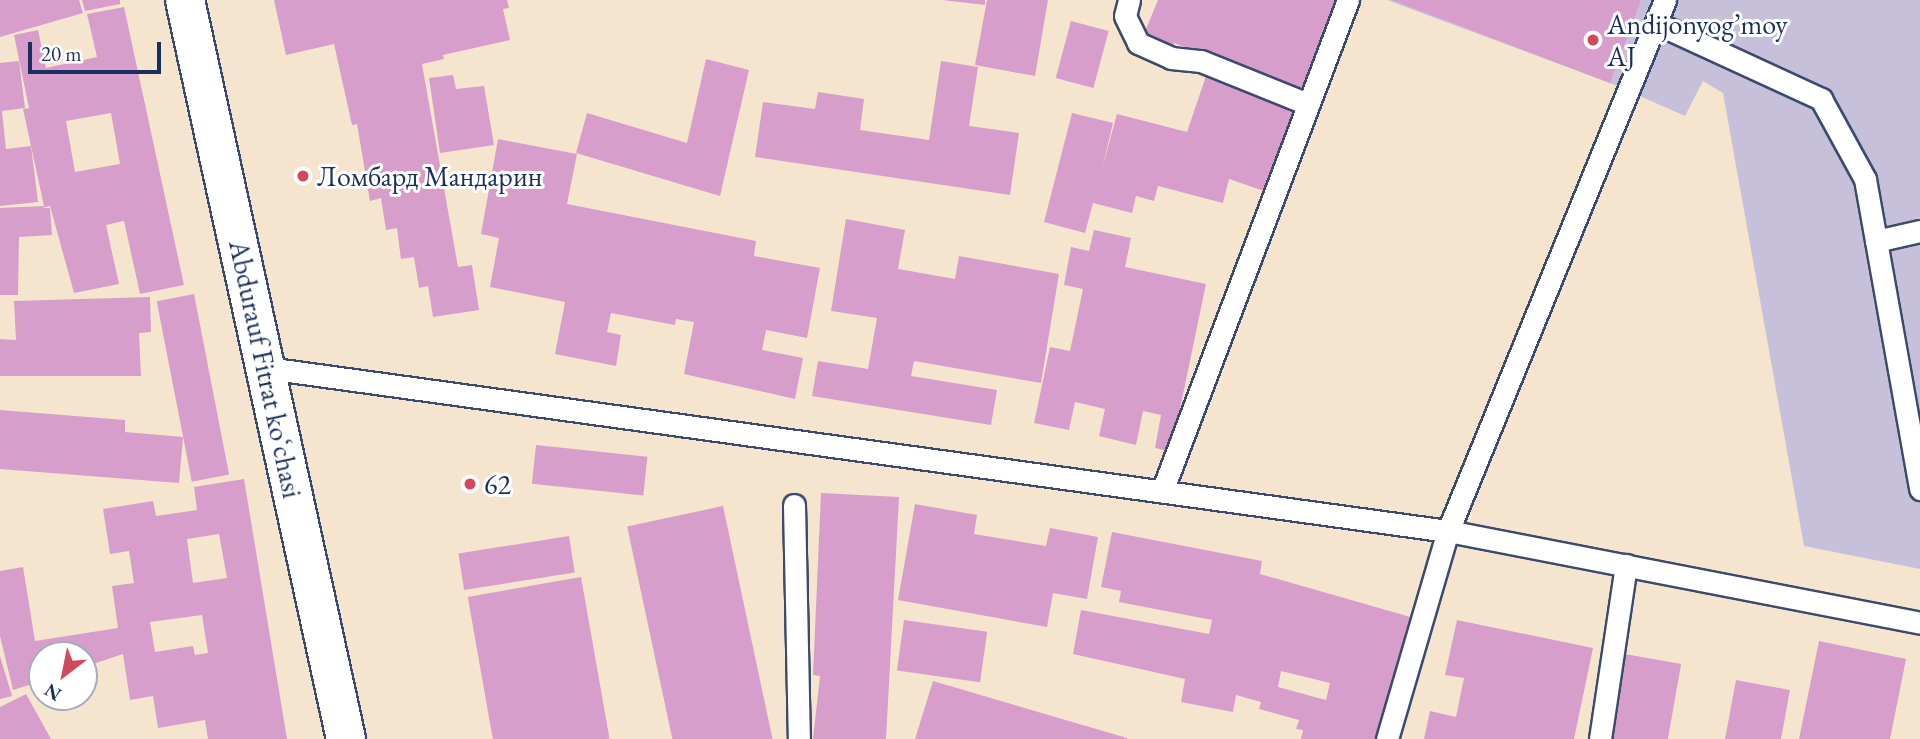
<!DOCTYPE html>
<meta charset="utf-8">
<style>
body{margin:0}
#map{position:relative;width:1920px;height:739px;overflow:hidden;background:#f5e5ce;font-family:"EB Garamond",serif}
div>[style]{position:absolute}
.industrial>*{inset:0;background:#c6c0da}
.building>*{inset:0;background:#d89ecb;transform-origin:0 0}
.roads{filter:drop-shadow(2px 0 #3c4a6f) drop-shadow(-2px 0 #3c4a6f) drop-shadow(0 2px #3c4a6f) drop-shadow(0 -2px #3c4a6f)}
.service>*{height:21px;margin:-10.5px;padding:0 10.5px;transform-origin:10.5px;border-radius:10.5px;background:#fff}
.secondary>*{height:38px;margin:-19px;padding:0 19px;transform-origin:19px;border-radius:19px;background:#fff}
.dots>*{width:19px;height:19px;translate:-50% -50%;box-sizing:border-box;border:4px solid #fff;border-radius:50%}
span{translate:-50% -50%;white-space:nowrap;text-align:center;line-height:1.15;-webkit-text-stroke:6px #fff;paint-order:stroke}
.poi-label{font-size:28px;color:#1b2f5e}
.left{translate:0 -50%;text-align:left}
.street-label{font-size:28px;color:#1b2f5e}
.north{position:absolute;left:28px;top:641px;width:70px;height:70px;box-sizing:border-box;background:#fff;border:2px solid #a4acbf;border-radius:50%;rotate:212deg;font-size:19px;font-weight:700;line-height:28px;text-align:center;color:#1b2f5e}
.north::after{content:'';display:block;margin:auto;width:24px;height:32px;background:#d1495b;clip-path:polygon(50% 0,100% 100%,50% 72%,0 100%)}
.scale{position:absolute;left:28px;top:42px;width:133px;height:32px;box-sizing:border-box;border:4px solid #1b2f5e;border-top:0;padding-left:9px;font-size:21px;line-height:24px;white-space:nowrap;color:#1b2f5e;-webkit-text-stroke:5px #fff;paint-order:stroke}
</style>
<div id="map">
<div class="industrial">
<div style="clip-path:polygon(1387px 0,1920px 0,1920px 569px,1804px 546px,1723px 93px,1703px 81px,1685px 116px,1610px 83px)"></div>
</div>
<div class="building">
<div style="clip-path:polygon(0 0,79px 0,83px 13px,0 37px)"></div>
<div style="clip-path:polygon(82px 0,120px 0,120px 4px,85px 11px)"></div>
<div style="clip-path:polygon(274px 0,507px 0,509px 8px,503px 9px,510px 40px,443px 55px,444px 59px,422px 64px,458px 267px,472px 265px,479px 310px,433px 317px,428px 286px,419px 288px,414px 257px,401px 259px,397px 228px,386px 230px,381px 198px,370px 201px,357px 124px,352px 125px,334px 44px,286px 55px)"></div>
<div style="clip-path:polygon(942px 0,985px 0,985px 5px)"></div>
<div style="clip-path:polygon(987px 0,1048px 0,1035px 76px,975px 65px)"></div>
<div style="clip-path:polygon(1158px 0,1343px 0,1305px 96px,1174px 43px,1170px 52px,1141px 41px)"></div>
<div style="clip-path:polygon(1392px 0,1641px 0,1610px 83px)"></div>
<div style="clip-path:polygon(evenodd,124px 7px,184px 285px,140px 294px,124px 221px,106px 225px,119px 284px,74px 293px,50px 206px,42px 208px,50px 208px,52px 235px,19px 237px,18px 295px,0 295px,0 208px,44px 206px,23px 109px,29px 108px,14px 35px,38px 30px,46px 68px,97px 57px,87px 14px,124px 7px,111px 113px,120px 164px,75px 172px,66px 121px,111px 113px)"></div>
<div style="left:1071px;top:21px;width:39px;height:59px;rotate:15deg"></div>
<div style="clip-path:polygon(706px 59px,749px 70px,720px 196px,576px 153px,587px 113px,687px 143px)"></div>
<div style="clip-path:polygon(19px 61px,25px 108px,2px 111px,6px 149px,31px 146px,38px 202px,0 206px,0 63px)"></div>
<div style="clip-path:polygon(941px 61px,978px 67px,969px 126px,1019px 133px,1010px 195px,755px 157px,763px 102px,815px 109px,818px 92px,864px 99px,860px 130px,929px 140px)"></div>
<div style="clip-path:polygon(453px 75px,456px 89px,484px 86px,494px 145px,440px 153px,429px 78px)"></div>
<div style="clip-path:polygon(1206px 76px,1297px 107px,1267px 192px,1229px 179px,1223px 203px,1158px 186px,1154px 201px,1136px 196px,1132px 213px,1093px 203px,1085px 233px,1044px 222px,1072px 113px,1113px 123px,1102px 169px,1117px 114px,1187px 132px)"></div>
<div style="clip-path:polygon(498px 139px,577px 154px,567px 204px,756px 241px,754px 256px,820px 268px,807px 338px,766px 330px,762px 350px,803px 358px,795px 399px,684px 374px,694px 322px,676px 319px,675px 325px,611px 313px,607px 332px,621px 335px,616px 366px,555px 354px,565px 302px,490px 287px,499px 238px,481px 234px)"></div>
<div style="clip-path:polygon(846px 219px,905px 230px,898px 269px,955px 279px,959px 256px,1059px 274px,1041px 383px,914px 361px,911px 376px,997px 390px,991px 425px,812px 396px,818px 361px,868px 369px,877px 318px,831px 311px)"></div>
<div style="clip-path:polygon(1094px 230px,1131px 238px,1125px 267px,1206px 284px,1171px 452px,1155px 448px,1161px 415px,1143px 411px,1136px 445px,1099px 436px,1105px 409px,1075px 402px,1069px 430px,1034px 423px,1050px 347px,1070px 351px,1083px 289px,1064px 285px,1071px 247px,1089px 251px)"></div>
<div style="left:194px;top:294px;width:184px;height:38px;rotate:79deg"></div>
<div style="clip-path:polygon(150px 297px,151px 332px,139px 333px,141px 376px,0 376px,0 339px,16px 340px,14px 301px)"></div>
<div style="clip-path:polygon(0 410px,125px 420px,125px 432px,183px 437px,179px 483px,0 469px)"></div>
<div style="left:536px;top:445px;width:112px;height:39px;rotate:6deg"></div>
<div style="clip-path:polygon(evenodd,244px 479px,287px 739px,208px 739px,205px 720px,158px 728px,153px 696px,130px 700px,123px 654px,84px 667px,84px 655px,42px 655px,42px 681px,13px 690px,0 636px,0 571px,23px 567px,35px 641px,118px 628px,112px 586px,134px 583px,129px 551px,110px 554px,103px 509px,153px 501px,156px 516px,197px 510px,194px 487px,244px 479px,219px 534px,227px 578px,193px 583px,187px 539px,219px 534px,244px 479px,202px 615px,208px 653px,195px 655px,193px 646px,155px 652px,150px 622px,202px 615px)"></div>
<div style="clip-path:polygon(821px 493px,899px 497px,886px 739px,813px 739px,820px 676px,813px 675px)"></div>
<div style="clip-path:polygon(915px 504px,977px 515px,974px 534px,1046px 546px,1050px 528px,1098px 537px,1087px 599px,1053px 593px,1047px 627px,898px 600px)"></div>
<div style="left:723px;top:506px;width:238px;height:98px;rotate:78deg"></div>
<div style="clip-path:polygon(evenodd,1112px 532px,1262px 561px,1260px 574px,1414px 618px,1381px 739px,1301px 739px,1303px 730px,1296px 729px,1299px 720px,1259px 709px,1261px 702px,1236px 695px,1233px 712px,1181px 702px,1185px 679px,1073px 654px,1081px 610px,1209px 634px,1212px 620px,1119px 602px,1121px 591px,1101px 587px,1112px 532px,1281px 671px,1330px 683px,1326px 700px,1278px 687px,1281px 671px)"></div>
<div style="left:569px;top:536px;width:37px;height:112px;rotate:81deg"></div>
<div style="left:581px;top:577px;width:164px;height:115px;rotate:80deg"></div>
<div style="left:904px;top:620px;width:84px;height:51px;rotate:8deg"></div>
<div style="clip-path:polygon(1457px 620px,1593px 648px,1574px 739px,1424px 739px,1430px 711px,1456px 717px,1464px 678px,1445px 675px)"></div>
<div style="clip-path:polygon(1819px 641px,1906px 659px,1890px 739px,1799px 739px)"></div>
<div style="left:1625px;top:654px;width:57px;height:86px;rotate:10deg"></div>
<div style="clip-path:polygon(0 656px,12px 696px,0 699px)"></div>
<div style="clip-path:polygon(1736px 680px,1790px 690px,1781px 739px,1725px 739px)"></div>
<div style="clip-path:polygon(933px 681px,1127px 738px,1127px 739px,915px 739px)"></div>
<div style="clip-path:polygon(26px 694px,51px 739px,0 739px,0 707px)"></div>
</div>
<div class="roads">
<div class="service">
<div style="left:1129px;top:0;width:16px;rotate:104deg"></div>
<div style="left:1125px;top:16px;width:30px;rotate:64deg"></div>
<div style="left:1138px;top:43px;width:36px;rotate:24deg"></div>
<div style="left:1171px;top:58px;width:30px;rotate:6deg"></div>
<div style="left:1201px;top:61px;width:115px;rotate:21.9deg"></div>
<div style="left:1656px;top:23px;width:182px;rotate:24.7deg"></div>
<div style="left:1821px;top:99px;width:91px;rotate:61.2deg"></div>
<div style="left:1865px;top:179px;width:315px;rotate:79.9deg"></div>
<div style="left:1876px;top:241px;width:45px;rotate:-12.8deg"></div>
<div style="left:267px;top:368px;width:1192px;rotate:7.86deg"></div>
<div style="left:1448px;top:531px;width:481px;rotate:11deg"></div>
<div style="left:1163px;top:489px;width:523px;rotate:-69.28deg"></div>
<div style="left:794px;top:505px;width:234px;rotate:88.8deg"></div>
<div style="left:1387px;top:739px;width:217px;rotate:-73.7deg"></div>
<div style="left:1448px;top:531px;width:574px;rotate:-67.77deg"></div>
<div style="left:1600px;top:739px;width:176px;rotate:-81.5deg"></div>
</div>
<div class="secondary">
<div style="left:185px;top:0;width:756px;rotate:77.71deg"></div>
</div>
</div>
<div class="dots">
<div style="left:1593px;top:40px;background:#d1495b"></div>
<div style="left:303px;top:176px;background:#d1495b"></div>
<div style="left:470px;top:484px;background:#d1495b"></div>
</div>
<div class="poi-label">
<span class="left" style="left:1607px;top:40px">Andijonyog’moy<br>AJ</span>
<span class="left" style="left:317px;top:176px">Ломбард Мандарин</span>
<span class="left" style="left:484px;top:484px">62</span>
</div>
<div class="street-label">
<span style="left:266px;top:369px;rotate:78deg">Abdurauf Fitrat koʻchasi</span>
</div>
<div class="north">N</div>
<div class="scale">20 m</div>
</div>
